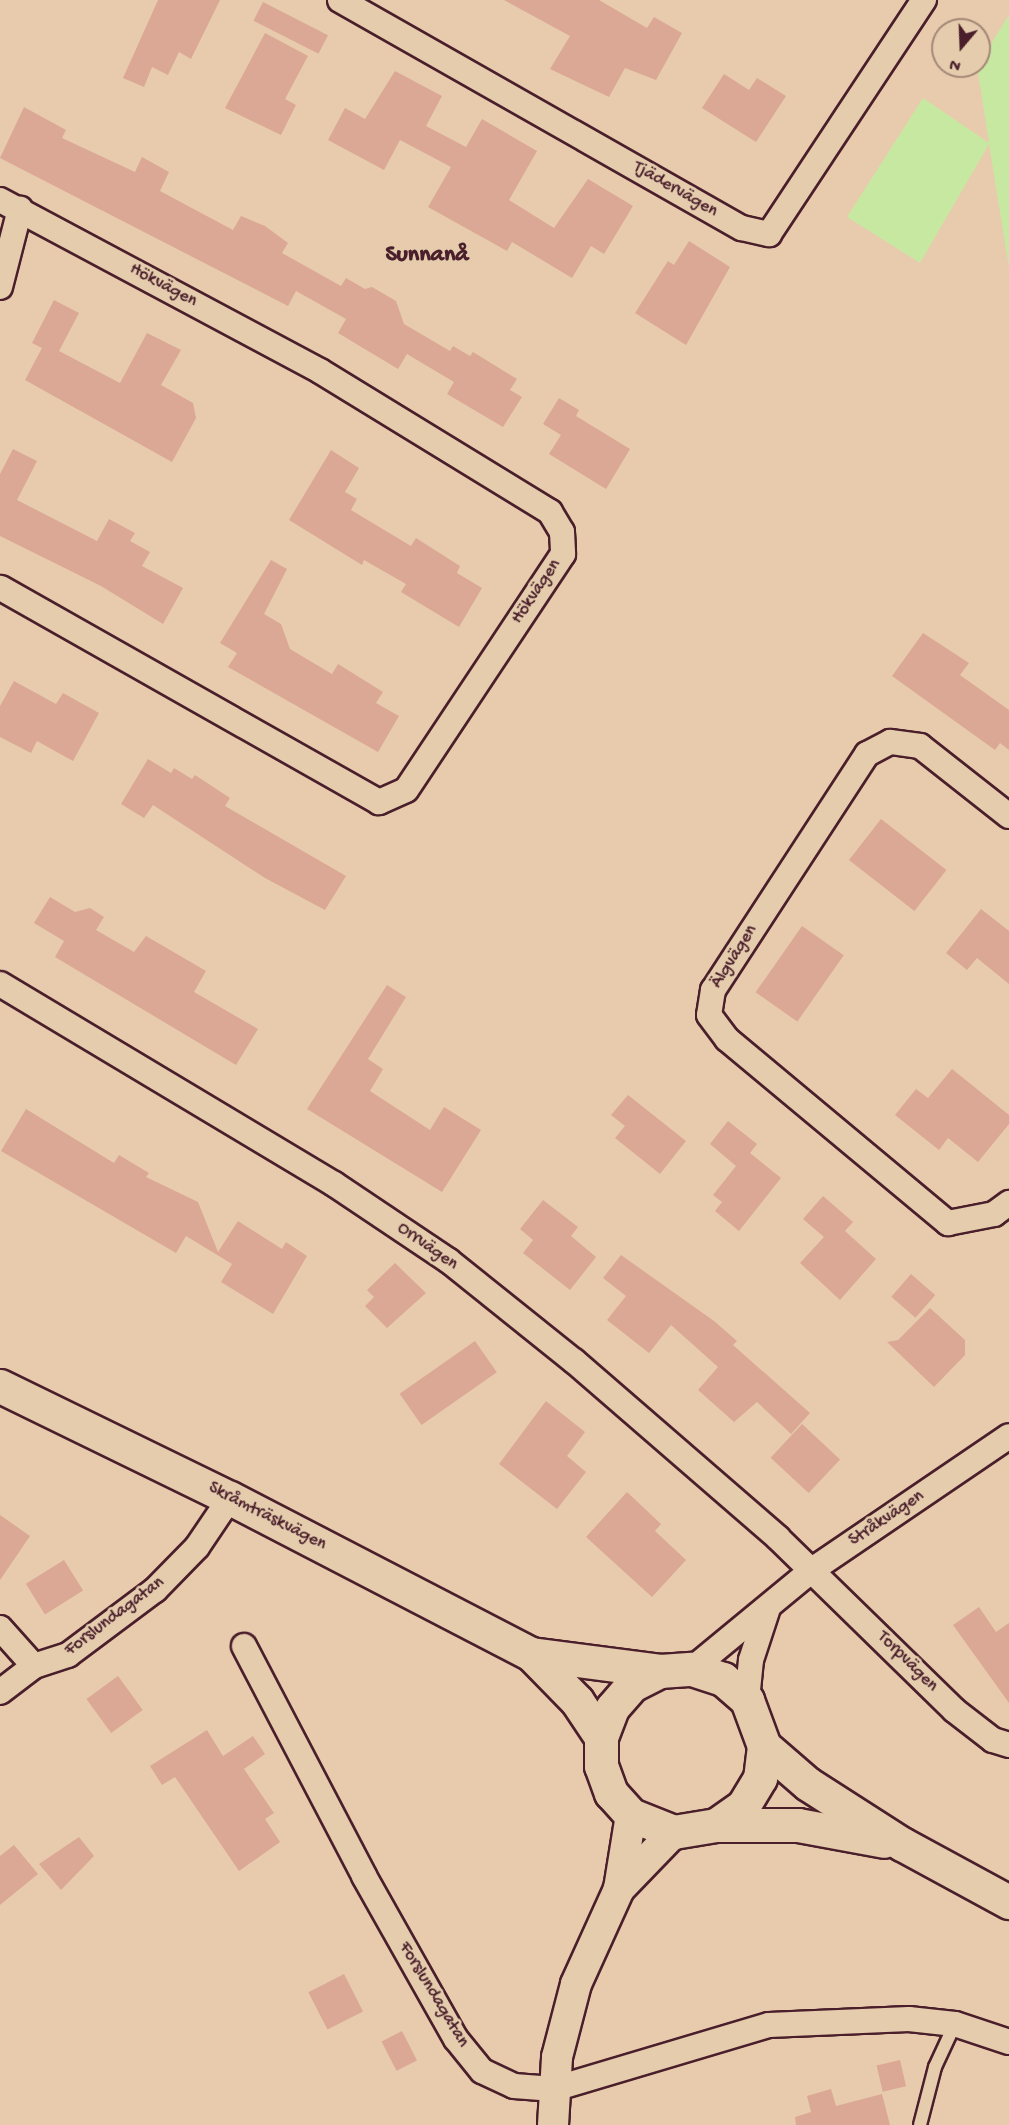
<!DOCTYPE html>
<meta charset="utf-8">
<style>
body{margin:0}
#map{position:relative;width:1009px;height:2125px;overflow:hidden;background:#e8cbad;font-family:"Gochi Hand",sans-serif}
div>[style]{position:absolute}
.green>*{inset:0;background:#c7e8a1}
.building>*{inset:0;background:#daa894;transform-origin:0 0}
.roads{filter:drop-shadow(2px 0 #4a1f2b) drop-shadow(-2px 0 #4a1f2b) drop-shadow(0 2px #4a1f2b) drop-shadow(0 -2px #4a1f2b)}
.service>*{height:12px;margin:-6px;padding:0 6px;transform-origin:6px;border-radius:6px;background:#e4ccad}
.minor>*{height:24px;margin:-12px;padding:0 12px;transform-origin:12px;border-radius:12px;background:#e4ccad}
.tertiary>*{height:30px;margin:-15px;padding:0 15px;transform-origin:15px;border-radius:15px;background:#e4ccad}
.secondary>*{height:33px;margin:-16.5px;padding:0 16.5px;transform-origin:16.5px;border-radius:16.5px;background:#e4ccad}
span{translate:-50% -50%;white-space:nowrap;text-align:center;line-height:1.15;-webkit-text-stroke:5px #e4ccad;paint-order:stroke}
.street-label{font-size:18px;color:#4a1f2b}
.district-label{font-size:24px;color:#4a1f2b;font-weight:700}
.north{position:absolute;left:931px;top:18px;width:60px;height:60px;box-sizing:border-box;background:#e4ccad;border:2px solid #a68779;border-radius:50%;rotate:199deg;font-size:16px;font-weight:700;line-height:24px;text-align:center;color:#4a1f2b}
.north::after{content:'';display:block;margin:auto;width:21px;height:27px;background:#4a1f2b;clip-path:polygon(50% 0,100% 100%,50% 72%,0 100%)}
</style>
<div id="map">
<div class="green">
<div style="clip-path:polygon(1009px 15px,1009px 268px,989px 144px,920px 263px,847px 217px,923px 98px,989px 143px,977px 66px)"></div>
</div>
<div class="building">
<div style="clip-path:polygon(158px 0,220px 0,191px 59px,179px 52px,168px 75px,152px 67px,144px 87px,123px 78px)"></div>
<div style="clip-path:polygon(504px 0,599px 0,647px 28px,654px 17px,682px 33px,656px 80px,625px 68px,609px 97px,550px 69px,570px 36px)"></div>
<div style="left:263px;top:2px;width:73px;height:21px;rotate:27deg"></div>
<div style="clip-path:polygon(265px 33px,308px 56px,285px 99px,296px 105px,281px 135px,225px 108px)"></div>
<div style="clip-path:polygon(395px 71px,442px 96px,426px 126px,466px 147px,482px 119px,537px 151px,509px 200px,554px 228px,588px 179px,633px 206px,604px 254px,591px 246px,572px 278px,512px 242px,507px 251px,428px 207px,451px 167px,400px 140px,384px 170px,328px 140px,345px 108px,365px 119px)"></div>
<div style="clip-path:polygon(724px 74px,749px 90px,757px 78px,786px 96px,756px 142px,702px 108px)"></div>
<div style="clip-path:polygon(24px 107px,66px 130px,62px 138px,135px 172px,142px 157px,169px 172px,160px 191px,233px 230px,241px 216px,265px 226px,288px 243px,282px 253px,341px 286px,346px 278px,365px 289px,372px 287px,396px 301px,404px 324px,450px 351px,453px 346px,470px 356px,473px 352px,517px 379px,510px 390px,522px 397px,503px 427px,447px 394px,454px 382px,407px 354px,398px 369px,338px 333px,346px 319px,296px 291px,288px 306px,0 158px)"></div>
<div style="clip-path:polygon(689px 241px,730px 267px,686px 345px,635px 313px,668px 261px,674px 265px)"></div>
<div style="clip-path:polygon(54px 300px,79px 313px,59px 351px,120px 383px,147px 333px,181px 350px,161px 385px,193px 403px,196px 418px,172px 462px,25px 380px,42px 348px,32px 343px)"></div>
<div style="clip-path:polygon(559px 398px,579px 410px,576px 416px,630px 449px,606px 489px,549px 454px,561px 435px,543px 424px)"></div>
<div style="clip-path:polygon(13px 449px,37px 461px,17px 500px,97px 541px,109px 519px,135px 533px,130px 541px,150px 552px,142px 566px,183px 588px,163px 624px,101px 586px,0 536px,0 474px)"></div>
<div style="clip-path:polygon(331px 450px,359px 468px,345px 492px,357px 499px,351px 510px,411px 546px,416px 538px,460px 566px,457px 573px,482px 588px,459px 627px,401px 592px,406px 584px,364px 560px,362px 565px,289px 520px)"></div>
<div style="clip-path:polygon(271px 560px,287px 569px,264px 614px,281px 624px,290px 649px,332px 674px,338px 664px,383px 692px,376px 703px,399px 716px,378px 752px,228px 667px,237px 653px,220px 643px)"></div>
<div style="clip-path:polygon(923px 633px,969px 663px,960px 675px,1009px 710px,1009px 750px,1000px 743px,995px 750px,892px 676px)"></div>
<div style="clip-path:polygon(14px 681px,56px 704px,63px 693px,99px 713px,73px 761px,37px 741px,31px 753px,0 737px,0 706px)"></div>
<div style="clip-path:polygon(148px 759px,171px 773px,174px 768px,192px 779px,195px 775px,230px 798px,225px 806px,346px 876px,325px 910px,265px 878px,153px 805px,144px 818px,121px 804px)"></div>
<div style="left:881px;top:819px;width:83px;height:52px;rotate:38deg"></div>
<div style="clip-path:polygon(50px 897px,75px 912px,90px 908px,104px 917px,96px 930px,134px 952px,146px 936px,206px 971px,194px 992px,258px 1029px,236px 1065px,55px 957px,64px 941px,34px 923px)"></div>
<div style="clip-path:polygon(981px 909px,1009px 931px,1009px 984px,977px 958px,967px 970px,946px 953px)"></div>
<div style="left:802px;top:926px;width:51px;height:81px;rotate:35deg"></div>
<div style="clip-path:polygon(387px 985px,406px 997px,368px 1059px,383px 1069px,370px 1091px,430px 1130px,444px 1107px,481px 1130px,442px 1192px,307px 1109px)"></div>
<div style="clip-path:polygon(952px 1069px,1009px 1115px,1009px 1124px,978px 1162px,948px 1138px,939px 1150px,895px 1115px,916px 1089px,928px 1098px)"></div>
<div style="clip-path:polygon(628px 1095px,686px 1141px,660px 1174px,615px 1138px,625px 1126px,611px 1115px)"></div>
<div style="clip-path:polygon(26px 1109px,114px 1163px,119px 1155px,149px 1173px,146px 1177px,198px 1202px,218px 1252px,238px 1221px,282px 1249px,286px 1242px,307px 1256px,273px 1314px,221px 1282px,232px 1264px,186px 1236px,176px 1253px,1px 1151px)"></div>
<div style="clip-path:polygon(728px 1121px,757px 1144px,750px 1153px,781px 1178px,739px 1231px,715px 1211px,722px 1202px,713px 1195px,736px 1166px,710px 1144px)"></div>
<div style="clip-path:polygon(823px 1196px,853px 1222px,845px 1231px,876px 1259px,840px 1300px,800px 1263px,824px 1237px,803px 1219px)"></div>
<div style="clip-path:polygon(543px 1200px,578px 1227px,571px 1236px,596px 1257px,570px 1290px,523px 1253px,533px 1240px,520px 1229px)"></div>
<div style="clip-path:polygon(621px 1255px,714px 1321px,737px 1341px,733px 1345px,810px 1413px,791px 1434px,757px 1402px,734px 1422px,698px 1390px,718px 1367px,671px 1325px,649px 1353px,607px 1320px,626px 1296px,603px 1278px)"></div>
<div style="clip-path:polygon(395px 1263px,426px 1293px,387px 1328px,365px 1306px,374px 1297px,367px 1290px)"></div>
<div style="left:911px;top:1274px;width:32px;height:30px;rotate:41deg"></div>
<div style="clip-path:polygon(930px 1308px,965px 1340px,965px 1355px,934px 1387px,887px 1342px,898px 1340px)"></div>
<div style="left:475px;top:1341px;width:38px;height:92px;rotate:55deg"></div>
<div style="clip-path:polygon(546px 1401px,585px 1432px,567px 1456px,586px 1472px,557px 1509px,499px 1464px)"></div>
<div style="left:802px;top:1424px;width:52px;height:46px;rotate:43deg"></div>
<div style="clip-path:polygon(627px 1492px,661px 1524px,655px 1531px,686px 1560px,652px 1597px,586px 1537px)"></div>
<div style="clip-path:polygon(0 1515px,30px 1536px,0 1580px)"></div>
<div style="left:64px;top:1560px;width:36px;height:45px;rotate:58deg"></div>
<div style="clip-path:polygon(979px 1607px,996px 1632px,1009px 1623px,1009px 1703px,953px 1625px)"></div>
<div style="left:118px;top:1676px;width:42px;height:39px;rotate:54deg"></div>
<div style="clip-path:polygon(207px 1730px,223px 1756px,253px 1736px,265px 1754px,244px 1769px,274px 1813px,265px 1819px,280px 1842px,239px 1871px,175px 1777px,162px 1785px,150px 1766px)"></div>
<div style="clip-path:polygon(79px 1837px,94px 1856px,61px 1890px,39px 1864px)"></div>
<div style="clip-path:polygon(14px 1845px,38px 1874px,0 1905px,0 1856px)"></div>
<div style="left:344px;top:1974px;width:42px;height:40px;rotate:63deg"></div>
<div style="left:402px;top:2031px;width:33px;height:23px;rotate:63deg"></div>
<div style="left:900px;top:2060px;width:27px;height:24px;rotate:77deg"></div>
<div style="clip-path:polygon(831px 2089px,836px 2106px,882px 2094px,890px 2125px,796px 2125px,795px 2117px,811px 2112px,807px 2096px)"></div>
</div>
<div class="roads">
<div class="service">
<div style="left:920px;top:2125px;width:60px;rotate:-75.5deg"></div>
<div style="left:935px;top:2067px;width:47px;rotate:-65.1deg"></div>
</div>
<div class="minor">
<div style="left:340px;top:0;width:462px;rotate:29.6deg"></div>
<div style="left:742px;top:228px;width:28px;rotate:13deg"></div>
<div style="left:769px;top:234px;width:281px;rotate:-56.5deg"></div>
<div style="left:0;top:200px;width:363px;rotate:28.1deg"></div>
<div style="left:320px;top:371px;width:270px;rotate:31.5deg"></div>
<div style="left:550px;top:512px;width:23px;rotate:59deg"></div>
<div style="left:562px;top:532px;width:22px;rotate:87deg"></div>
<div style="left:563px;top:554px;width:283px;rotate:123.6deg"></div>
<div style="left:406px;top:790px;width:30px;rotate:156deg"></div>
<div style="left:379px;top:802px;width:435px;rotate:-150.5deg"></div>
<div style="left:0;top:287px;width:81px;rotate:-75.6deg"></div>
<div style="left:1009px;top:816px;width:113px;rotate:-141.8deg"></div>
<div style="left:920px;top:746px;width:30px;rotate:-172deg"></div>
<div style="left:890px;top:742px;width:26px;rotate:152deg"></div>
<div style="left:867px;top:754px;width:282px;rotate:123.1deg"></div>
<div style="left:713px;top:990px;width:25px;rotate:99deg"></div>
<div style="left:709px;top:1015px;width:30px;rotate:53deg"></div>
<div style="left:727px;top:1039px;width:288px;rotate:39.8deg"></div>
<div style="left:948px;top:1223px;width:47px;rotate:-11.1deg"></div>
<div style="left:994px;top:1214px;width:19px;rotate:-36deg"></div>
<div style="left:0;top:984px;width:389px;rotate:30.9deg"></div>
<div style="left:334px;top:1184px;width:138px;rotate:33.8deg"></div>
<div style="left:449px;top:1261px;width:160px;rotate:38.7deg"></div>
<div style="left:574px;top:1361px;width:270px;rotate:40.9deg"></div>
<div style="left:778px;top:1538px;width:246px;rotate:44.3deg"></div>
<div style="left:954px;top:1710px;width:49px;rotate:37.6deg"></div>
<div style="left:993px;top:1740px;width:17px;rotate:17deg"></div>
<div style="left:0;top:1628px;width:51px;rotate:48.2deg"></div>
<div style="left:244px;top:1646px;width:259px;rotate:62.4deg"></div>
<div style="left:364px;top:1876px;width:187px;rotate:60.6deg"></div>
<div style="left:456px;top:2039px;width:41px;rotate:50.9deg"></div>
<div style="left:482px;top:2071px;width:35px;rotate:25deg"></div>
<div style="left:514px;top:2086px;width:40px;rotate:4.3deg"></div>
<div style="left:554px;top:2089px;width:224px;rotate:-16.6deg"></div>
<div style="left:769px;top:2025px;width:140px;rotate:-2.5deg"></div>
<div style="left:909px;top:2019px;width:46px;rotate:6.2deg"></div>
<div style="left:955px;top:2024px;width:57px;rotate:18.4deg"></div>
<div style="left:692px;top:1669px;width:156px;rotate:-39.5deg"></div>
<div style="left:812px;top:1570px;width:238px;rotate:-34.2deg"></div>
<div style="left:0;top:1692px;width:43px;rotate:-37.4deg"></div>
<div style="left:34px;top:1666px;width:36px;rotate:-18deg"></div>
<div style="left:68px;top:1655px;width:109px;rotate:-36.8deg"></div>
<div style="left:155px;top:1590px;width:60px;rotate:-45.7deg"></div>
<div style="left:197px;top:1547px;width:59px;rotate:-56deg"></div>
<div style="left:747px;top:1700px;width:40px;rotate:-84.3deg"></div>
<div style="left:751px;top:1660px;width:55px;rotate:-71.9deg"></div>
</div>
<div class="tertiary">
<div style="left:619px;top:1889px;width:79px;rotate:-46deg"></div>
<div style="left:553px;top:2125px;width:68px;rotate:-86.6deg"></div>
<div style="left:557px;top:2057px;width:75px;rotate:-75.4deg"></div>
<div style="left:576px;top:1984px;width:104px;rotate:-65.6deg"></div>
<div style="left:619px;top:1889px;width:75px;rotate:-80.8deg"></div>
</div>
<div class="secondary">
<div style="left:0;top:1386px;width:256px;rotate:26deg"></div>
<div style="left:230px;top:1498px;width:339px;rotate:27.4deg"></div>
<div style="left:531px;top:1654px;width:66px;rotate:45.6deg"></div>
<div style="left:577px;top:1701px;width:43px;rotate:56.3deg"></div>
<div style="left:531px;top:1654px;width:130px;rotate:7.5deg"></div>
<div style="left:764px;top:1746px;width:32px;rotate:97deg"></div>
<div style="left:760px;top:1778px;width:33px;rotate:121deg"></div>
<div style="left:743px;top:1806px;width:33px;rotate:145deg"></div>
<div style="left:716px;top:1825px;width:43px;rotate:170.5deg"></div>
<div style="left:674px;top:1832px;width:46px;rotate:-158.4deg"></div>
<div style="left:631px;top:1815px;width:30px;rotate:-132deg"></div>
<div style="left:611px;top:1793px;width:29px;rotate:-110deg"></div>
<div style="left:601px;top:1766px;width:29px;rotate:-90deg"></div>
<div style="left:601px;top:1737px;width:31px;rotate:-69deg"></div>
<div style="left:612px;top:1708px;width:30px;rotate:-49deg"></div>
<div style="left:632px;top:1685px;width:31px;rotate:-27deg"></div>
<div style="left:660px;top:1671px;width:32px;rotate:-4deg"></div>
<div style="left:692px;top:1669px;width:33px;rotate:18deg"></div>
<div style="left:723px;top:1679px;width:32px;rotate:41deg"></div>
<div style="left:747px;top:1700px;width:49px;rotate:69.7deg"></div>
<div style="left:764px;top:1746px;width:58px;rotate:40.8deg"></div>
<div style="left:808px;top:1784px;width:112px;rotate:32.6deg"></div>
<div style="left:902px;top:1844px;width:122px;rotate:28.5deg"></div>
<div style="left:716px;top:1825px;width:82px"></div>
<div style="left:798px;top:1825px;width:87px;rotate:10.5deg"></div>
</div>
</div>
<div class="street-label">
<span style="left:675px;top:190px;rotate:30deg">Tjädervägen</span>
<span style="left:163px;top:286px;rotate:28deg">Hökvägen</span>
<span style="left:537px;top:592px;rotate:-56deg">Hökvägen</span>
<span style="left:735px;top:957px;rotate:-58deg">Älgvägen</span>
<span style="left:427px;top:1247px;rotate:35deg">Orrvägen</span>
<span style="left:267px;top:1517px;rotate:27deg">Skråmträskvägen</span>
<span style="left:887px;top:1519px;rotate:-34deg">Stråkvägen</span>
<span style="left:115px;top:1617px;rotate:-37deg">Forslundagatan</span>
<span style="left:907px;top:1662px;rotate:45deg">Torpvägen</span>
<span style="left:433px;top:1995px;rotate:59deg">Forslundagatan</span>
</div>
<div class="district-label">
<span style="left:427px;top:256px">Sunnanå</span>
</div>
<div class="north">N</div>
</div>
